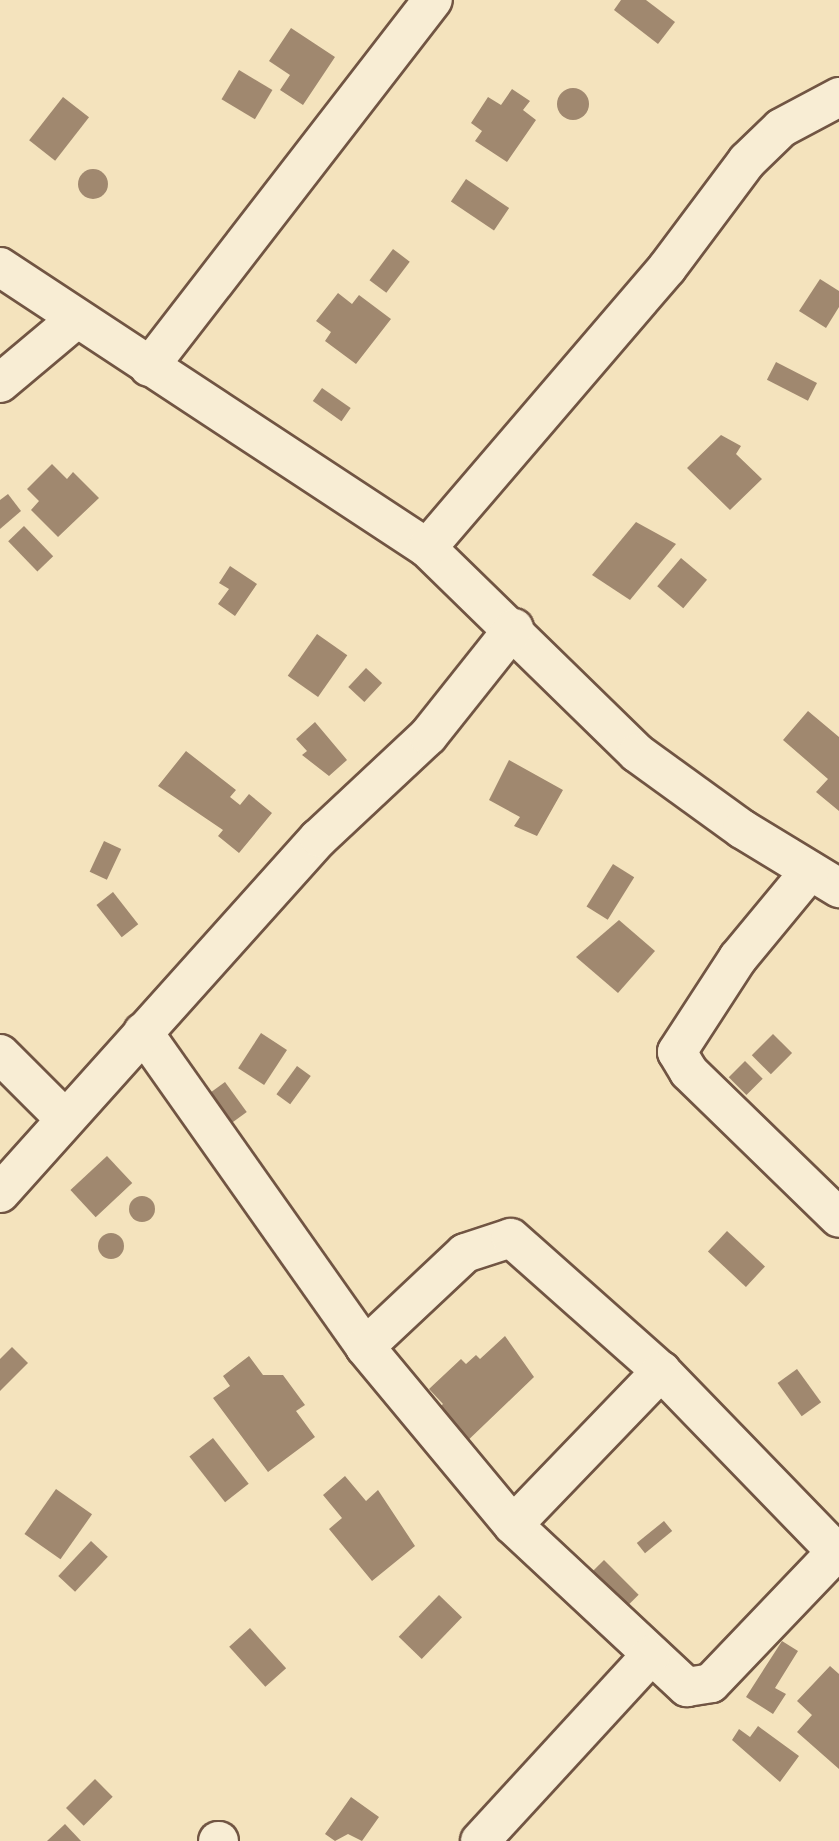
<!DOCTYPE html>
<style>
body{margin:0}
#map{position:relative;width:839px;height:1841px;overflow:hidden;background:#f4e3bd;font-family:"Sorts Mill Goudy",serif}
div>[style]{position:absolute}
.building>*{inset:0;background:#a0886f;transform-origin:0 0}
.round{border-radius:50%}
.roads{filter:drop-shadow(2px 0 #715543) drop-shadow(-2px 0 #715543) drop-shadow(0 2px #715543) drop-shadow(0 -2px #715543)}
.minor>*{height:38px;margin:-19px;padding:0 19px;transform-origin:19px;border-radius:19px;background:#f8edd4}
span{translate:-50% -50%;white-space:nowrap;text-align:center;line-height:1.15;-webkit-text-stroke:7px #f8edd4;paint-order:stroke}
</style>
<div id="map">
<div class="building">
<div style="clip-path:polygon(621px 0,646px 0,675px 22px,658px 44px,614px 10px)"></div>
<div style="clip-path:polygon(291px 28px,335px 57px,303px 105px,280px 90px,290px 75px,269px 61px)"></div>
<div style="left:239px;top:70px;width:39px;height:34px;rotate:31deg"></div>
<div class="round" style="left:557px;top:88px;width:32px;height:32px"></div>
<div style="clip-path:polygon(512px 89px,530px 101px,523px 110px,536px 120px,507px 162px,475px 141px,482px 131px,471px 123px,488px 97px,501px 105px)"></div>
<div style="left:63px;top:97px;width:33px;height:55px;rotate:38deg"></div>
<div class="round" style="left:78px;top:169px;width:30px;height:30px"></div>
<div style="left:466px;top:179px;width:52px;height:27px;rotate:34deg"></div>
<div style="left:393px;top:249px;width:21px;height:39px;rotate:37deg"></div>
<div style="clip-path:polygon(820px 279px,839px 291px,839px 307px,826px 328px,799px 311px)"></div>
<div style="clip-path:polygon(338px 293px,352px 304px,359px 295px,391px 319px,356px 364px,325px 341px,331px 332px,316px 321px)"></div>
<div style="left:776px;top:362px;width:46px;height:20px;rotate:27deg"></div>
<div style="left:322px;top:388px;width:35px;height:16px;rotate:35deg"></div>
<div style="clip-path:polygon(721px 435px,741px 446px,736px 454px,762px 479px,730px 510px,687px 468px)"></div>
<div style="clip-path:polygon(52px 464px,67px 479px,73px 472px,99px 498px,58px 537px,31px 510px,39px 501px,27px 489px)"></div>
<div style="clip-path:polygon(8px 494px,21px 511px,0 529px,0 500px)"></div>
<div style="clip-path:polygon(636px 522px,676px 544px,630px 600px,592px 575px)"></div>
<div style="left:24px;top:526px;width:42px;height:22px;rotate:46deg"></div>
<div style="left:681px;top:558px;width:34px;height:37px;rotate:40deg"></div>
<div style="clip-path:polygon(230px 566px,257px 584px,235px 616px,218px 604px,229px 589px,219px 583px)"></div>
<div style="left:317px;top:634px;width:37px;height:51px;rotate:35deg"></div>
<div style="left:366px;top:668px;width:22px;height:26px;rotate:43deg"></div>
<div style="clip-path:polygon(808px 711px,839px 737px,839px 811px,816px 792px,828px 779px,783px 740px)"></div>
<div style="clip-path:polygon(315px 722px,347px 760px,329px 776px,302px 755px,307px 751px,296px 739px)"></div>
<div style="clip-path:polygon(186px 751px,236px 790px,230px 797px,240px 805px,249px 794px,272px 813px,239px 853px,218px 836px,223px 830px,158px 786px)"></div>
<div style="clip-path:polygon(509px 760px,563px 790px,537px 836px,514px 826px,520px 817px,489px 800px)"></div>
<div style="left:104px;top:841px;width:19px;height:34px;rotate:25deg"></div>
<div style="left:613px;top:864px;width:25px;height:50px;rotate:32deg"></div>
<div style="left:113px;top:892px;width:41px;height:21px;rotate:52deg"></div>
<div style="clip-path:polygon(619px 920px,655px 951px,618px 993px,576px 957px)"></div>
<div style="left:261px;top:1033px;width:31px;height:42px;rotate:33deg"></div>
<div style="left:773px;top:1034px;width:27px;height:30px;rotate:45deg"></div>
<div style="left:745px;top:1061px;width:25px;height:23px;rotate:45deg"></div>
<div style="left:297px;top:1066px;width:17px;height:35px;rotate:36deg"></div>
<div style="left:225px;top:1082px;width:37px;height:20px;rotate:54deg"></div>
<div style="left:107px;top:1156px;width:37px;height:50px;rotate:47deg"></div>
<div class="round" style="left:129px;top:1196px;width:26px;height:26px"></div>
<div style="left:727px;top:1231px;width:52px;height:28px;rotate:43deg"></div>
<div class="round" style="left:98px;top:1233px;width:26px;height:26px"></div>
<div style="clip-path:polygon(505px 1336px,534px 1377px,461px 1447px,436px 1410px,443px 1404px,429px 1389px,461px 1359px,466px 1364px,476px 1355px,480px 1359px)"></div>
<div style="clip-path:polygon(12px 1347px,28px 1363px,0 1391px,0 1359px)"></div>
<div style="clip-path:polygon(249px 1356px,263px 1375px,283px 1375px,305px 1405px,296px 1411px,315px 1437px,268px 1472px,213px 1398px,230px 1386px,223px 1376px)"></div>
<div style="left:797px;top:1369px;width:41px;height:24px;rotate:54deg"></div>
<div style="left:213px;top:1438px;width:58px;height:30px;rotate:52deg"></div>
<div style="clip-path:polygon(345px 1476px,366px 1501px,378px 1490px,415px 1546px,372px 1581px,329px 1529px,342px 1518px,323px 1495px)"></div>
<div style="left:56px;top:1489px;width:44px;height:55px;rotate:35deg"></div>
<div style="left:664px;top:1521px;width:13px;height:35px;rotate:51deg"></div>
<div style="left:91px;top:1541px;width:23px;height:48px;rotate:43deg"></div>
<div style="left:604px;top:1560px;width:49px;height:21px;rotate:45deg"></div>
<div style="left:439px;top:1595px;width:32px;height:58px;rotate:44deg"></div>
<div style="left:250px;top:1628px;width:54px;height:28px;rotate:48deg"></div>
<div style="clip-path:polygon(782px 1641px,798px 1651px,775px 1688px,786px 1694px,773px 1714px,746px 1697px)"></div>
<div style="clip-path:polygon(830px 1666px,839px 1674px,839px 1769px,797px 1732px,812px 1715px,797px 1701px)"></div>
<div style="clip-path:polygon(758px 1726px,799px 1756px,780px 1782px,732px 1740px,739px 1729px,750px 1737px)"></div>
<div style="left:95px;top:1779px;width:25px;height:41px;rotate:45deg"></div>
<div style="clip-path:polygon(351px 1797px,379px 1817px,362px 1841px,348px 1834px,335px 1841px,325px 1834px)"></div>
<div style="clip-path:polygon(65px 1824px,81px 1841px,47px 1841px)"></div>
</div>
<div class="roads">
<div class="minor">
<div style="left:0;top:267px;width:511px;rotate:33.35deg"></div>
<div style="left:427px;top:548px;width:293px;rotate:44.3deg"></div>
<div style="left:637px;top:753px;width:130px;rotate:35.9deg"></div>
<div style="left:742px;top:829px;width:114px;rotate:31.3deg"></div>
<div style="left:149px;top:367px;width:464px;rotate:-52.3deg"></div>
<div style="left:0;top:383px;width:98px;rotate:-40deg"></div>
<div style="left:427px;top:548px;width:369px;rotate:-49.4deg"></div>
<div style="left:667px;top:268px;width:134px;rotate:-53.2deg"></div>
<div style="left:747px;top:161px;width:47px;rotate:-44.1deg"></div>
<div style="left:781px;top:128px;width:66px;rotate:-28.1deg"></div>
<div style="left:810px;top:871px;width:113px;rotate:129.6deg"></div>
<div style="left:738px;top:958px;width:112px;rotate:123deg"></div>
<div style="left:677px;top:1052px;width:23px;rotate:59deg"></div>
<div style="left:689px;top:1072px;width:209px;rotate:44.2deg"></div>
<div style="left:143px;top:1032px;width:385px;rotate:54.8deg"></div>
<div style="left:365px;top:1347px;width:231px;rotate:50.3deg"></div>
<div style="left:513px;top:1525px;width:238px;rotate:43deg"></div>
<div style="left:687px;top:1687px;width:24px;rotate:-9deg"></div>
<div style="left:711px;top:1683px;width:185px;rotate:-46.3deg"></div>
<div style="left:0;top:1054px;width:92px;rotate:45deg"></div>
<div style="left:0;top:1193px;width:477px;rotate:-48.1deg"></div>
<div style="left:319px;top:838px;width:149px;rotate:-43.1deg"></div>
<div style="left:428px;top:736px;width:138px;rotate:-51.5deg"></div>
<div style="left:365px;top:1347px;width:137px;rotate:-43.2deg"></div>
<div style="left:465px;top:1253px;width:48px;rotate:-18.1deg"></div>
<div style="left:511px;top:1238px;width:200px;rotate:41.6deg"></div>
<div style="left:661px;top:1371px;width:256px;rotate:45.9deg"></div>
<div style="left:513px;top:1525px;width:214px;rotate:-46.1deg"></div>
<div style="left:218px;top:1841px;width:1px"></div>
<div style="left:480px;top:1841px;width:253px;rotate:-47.4deg"></div>
</div>
</div>
</div>
